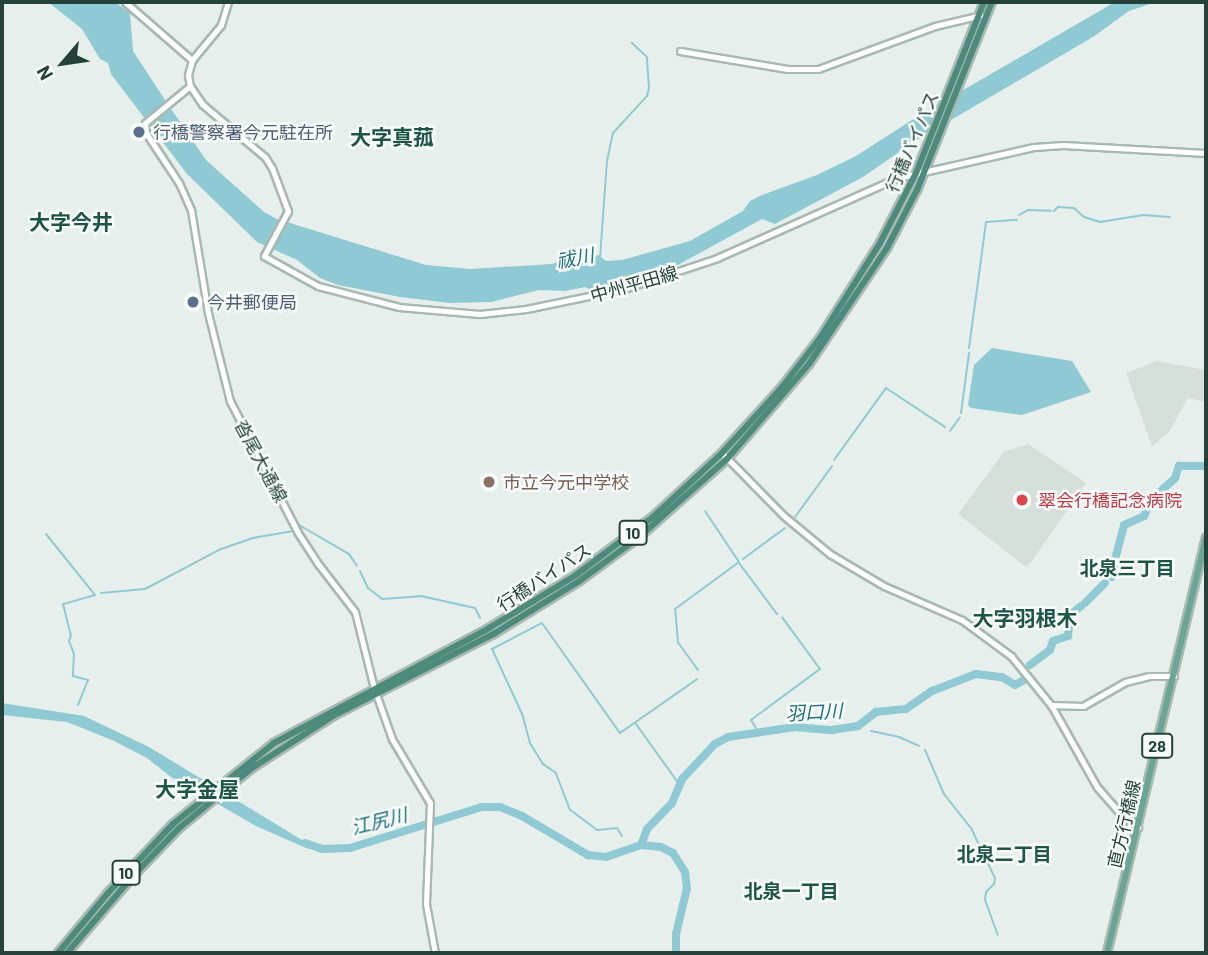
<!DOCTYPE html>
<meta charset="utf-8">
<style>
body{margin:0}
#map{position:relative;width:1208px;height:955px;overflow:hidden;background:#e6efeb;font-family:Barlow,"Noto Sans JP",sans-serif}
div>[style]{position:absolute}
.built>*{inset:0;background:#d4dfda}
.water>*{inset:0;background:#8ec9d4}
.stream>*{height:2px;margin:-1px;padding:0 1px;transform-origin:1px;border-radius:1px;background:#8ec9d4}
.river>*{height:8px;margin:-4px;padding:0 4px;transform-origin:4px;border-radius:4px;background:#8ec9d4}
.roads{filter:drop-shadow(2px 0 #a8b8b2) drop-shadow(-2px 0 #a8b8b2) drop-shadow(0 2px #a8b8b2) drop-shadow(0 -2px #a8b8b2)}
.tertiary>*{height:5px;margin:-2.5px;padding:0 2.5px;transform-origin:2.5px;border-radius:2.5px;background:#fff}
.secondary>*{height:5px;margin:-2.5px;padding:0 2.5px;transform-origin:2.5px;border-radius:2.5px;background:#fff}
.primary>*{height:6px;margin:-3px;padding:0 3px;transform-origin:3px;border-radius:3px;background:#6aa596}
.trunk>*{height:6px;margin:-3px;padding:0 3px;transform-origin:3px;border-radius:3px;background:#4c8a7c}
.dots>*{width:19px;height:19px;translate:-50% -50%;box-sizing:border-box;border:4px solid #f7fbf9;border-radius:50%}
span{translate:-50% -50%;white-space:nowrap;text-align:center;line-height:1.15;-webkit-text-stroke:5px #f7fbf9;paint-order:stroke}
.shield-label span{padding:2px 5px;background:#f7fbf9;border:2px solid;border-radius:5px;-webkit-text-stroke-width:0}
.shield-label{font-size:16px;color:#24423a;font-weight:700}
.service-label{font-size:18px;color:#4e5e75}
.left{translate:0 -50%;text-align:left}
.street-label{font-size:18px;color:#24423a}
.education-label{font-size:18px;color:#785e54}
.health-label{font-size:18px;color:#be3a42}
.water-label{font-size:19px;color:#1c6f80;font-style:italic}
.neighbourhood-label{font-size:19px;color:#1f5548;font-weight:700}
.quarter-label{font-size:21px;color:#1f5548;font-weight:700}
.frame{position:absolute;inset:0;border:4px solid #24423a;pointer-events:none}
.north{position:absolute;left:28px;top:28px;width:70px;height:70px;-webkit-text-stroke:5px #f7fbf9;paint-order:stroke;rotate:241deg;font-size:19px;font-weight:700;line-height:28px;text-align:center;color:#24423a}
.north::after{content:'';display:block;margin:auto;width:24px;height:32px;background:#24423a;clip-path:polygon(50% 0,100% 100%,50% 72%,0 100%)}
</style>
<div id="map">
<div class="built">
<div style="clip-path:polygon(1157px 361px,1206px 370px,1206px 402px,1188px 398px,1169px 432px,1152px 446px,1126px 373px)"></div>
<div style="clip-path:polygon(1028px 444px,1086px 483px,1032px 561px,1026px 567px,958px 514px,1004px 452px)"></div>
</div>
<div class="water">
<div style="clip-path:polygon(48px 2px,115px 2px,130px 13px,133px 51px,165px 100px,206px 160px,264px 212px,277px 219px,426px 265px,470px 269px,552px 264px,574px 257px,590px 258px,598px 255px,606px 261px,622px 260px,690px 241px,743px 211px,750px 201px,762px 195px,817px 175px,856px 156px,915px 118px,1115px 2px,1156px 2px,1129px 11px,1093px 37px,915px 141px,863px 177px,775px 224px,762px 219px,676px 266px,631px 281px,591px 290px,585px 287px,565px 291px,539px 290px,491px 302px,449px 303px,400px 297px,338px 285px,320px 278px,297px 260px,257px 242px,187px 174px,111px 74px,108px 63px,100px 59px,82px 29px)"></div>
<div style="clip-path:polygon(992px 348px,1072px 361px,1091px 392px,1022px 415px,971px 408px,968px 405px,974px 365px)"></div>
<div style="clip-path:polygon(2px 703px,84px 716px,149px 747px,320px 851px,306px 848px,256px 826px,171px 777px,147px 758px,112px 740px,67px 722px,2px 715px)"></div>
</div>
<div class="stream">
<div style="left:1054px;top:211px;width:6px;rotate:-45deg"></div>
<div style="left:1058px;top:207px;width:16px;rotate:4deg"></div>
<div style="left:1074px;top:208px;width:13px;rotate:42deg"></div>
<div style="left:1084px;top:217px;width:17px;rotate:17deg"></div>
<div style="left:1100px;top:222px;width:44px;rotate:-9.2deg"></div>
<div style="left:1143px;top:215px;width:27px;rotate:4deg"></div>
<div style="left:1019px;top:215px;width:10px;rotate:-29deg"></div>
<div style="left:1028px;top:210px;width:23px;rotate:2deg"></div>
<div style="left:600px;top:258px;width:97px;rotate:-85.9deg"></div>
<div style="left:607px;top:161px;width:29px;rotate:-78deg"></div>
<div style="left:613px;top:133px;width:50px;rotate:-47.4deg"></div>
<div style="left:647px;top:96px;width:8px;rotate:-76deg"></div>
<div style="left:649px;top:88px;width:31px;rotate:-94deg"></div>
<div style="left:647px;top:57px;width:21px;rotate:-137deg"></div>
<div style="left:969px;top:348px;width:127px;rotate:-82.3deg"></div>
<div style="left:986px;top:222px;width:31px;rotate:-4deg"></div>
<div style="left:961px;top:413px;width:61px;rotate:-82.4deg"></div>
<div style="left:950px;top:431px;width:17px;rotate:-54deg"></div>
<div style="left:834px;top:460px;width:89px;rotate:-54.2deg"></div>
<div style="left:886px;top:388px;width:71px;rotate:33.5deg"></div>
<div style="left:795px;top:517px;width:63px;rotate:-54deg"></div>
<div style="left:299px;top:525px;width:58px;rotate:30.1deg"></div>
<div style="left:349px;top:554px;width:14px;rotate:56deg"></div>
<div style="left:46px;top:534px;width:78px;rotate:51.2deg"></div>
<div style="left:95px;top:595px;width:33px;rotate:164deg"></div>
<div style="left:63px;top:604px;width:32px;rotate:76deg"></div>
<div style="left:71px;top:635px;width:6px;rotate:108deg"></div>
<div style="left:69px;top:641px;width:14px;rotate:69deg"></div>
<div style="left:74px;top:654px;width:22px;rotate:93deg"></div>
<div style="left:73px;top:676px;width:16px;rotate:15deg"></div>
<div style="left:88px;top:680px;width:27px;rotate:112deg"></div>
<div style="left:743px;top:559px;width:52px;rotate:-36.4deg"></div>
<div style="left:739px;top:563px;width:64px;rotate:53.3deg"></div>
<div style="left:360px;top:571px;width:19px;rotate:65deg"></div>
<div style="left:368px;top:588px;width:18px;rotate:38deg"></div>
<div style="left:382px;top:599px;width:39px;rotate:-4deg"></div>
<div style="left:421px;top:596px;width:55px;rotate:12.5deg"></div>
<div style="left:475px;top:608px;width:11px;rotate:63deg"></div>
<div style="left:101px;top:593px;width:44px;rotate:-5.2deg"></div>
<div style="left:145px;top:589px;width:86px;rotate:-27.8deg"></div>
<div style="left:221px;top:549px;width:34px;rotate:-19deg"></div>
<div style="left:253px;top:538px;width:41px;rotate:-9.9deg"></div>
<div style="left:698px;top:670px;width:34px;rotate:-126deg"></div>
<div style="left:678px;top:642px;width:33px;rotate:-95deg"></div>
<div style="left:675px;top:609px;width:79px;rotate:-36.3deg"></div>
<div style="left:739px;top:562px;width:61px;rotate:-123.7deg"></div>
<div style="left:636px;top:724px;width:74px;rotate:54.4deg"></div>
<div style="left:756px;top:728px;width:9px;rotate:-122deg"></div>
<div style="left:751px;top:720px;width:86px;rotate:-36.5deg"></div>
<div style="left:820px;top:669px;width:64px;rotate:-126.2deg"></div>
<div style="left:871px;top:731px;width:29px;rotate:12deg"></div>
<div style="left:899px;top:737px;width:22px;rotate:24deg"></div>
<div style="left:925px;top:750px;width:48px;rotate:66.6deg"></div>
<div style="left:944px;top:794px;width:42px;rotate:51.8deg"></div>
<div style="left:971px;top:828px;width:55px;rotate:64.4deg"></div>
<div style="left:995px;top:878px;width:6px;rotate:99deg"></div>
<div style="left:994px;top:884px;width:11px;rotate:135deg"></div>
<div style="left:986px;top:892px;width:8px;rotate:97deg"></div>
<div style="left:985px;top:900px;width:37px;rotate:70deg"></div>
<div style="left:622px;top:836px;width:9px;rotate:-122deg"></div>
<div style="left:617px;top:828px;width:20px;rotate:174deg"></div>
<div style="left:597px;top:830px;width:34px;rotate:-143deg"></div>
<div style="left:570px;top:810px;width:40px;rotate:-111deg"></div>
<div style="left:556px;top:773px;width:16px;rotate:-145deg"></div>
<div style="left:543px;top:764px;width:25px;rotate:-122deg"></div>
<div style="left:530px;top:743px;width:28px;rotate:-105deg"></div>
<div style="left:523px;top:716px;width:74px;rotate:-114.8deg"></div>
<div style="left:492px;top:649px;width:56px;rotate:-27.5deg"></div>
<div style="left:542px;top:623px;width:135px;rotate:54.7deg"></div>
<div style="left:620px;top:733px;width:94px;rotate:-35deg"></div>
</div>
<div class="river">
<div style="left:1112px;top:577px;width:8px;rotate:-50deg"></div>
<div style="left:1117px;top:571px;width:12px;rotate:-99deg"></div>
<div style="left:1115px;top:559px;width:35px;rotate:-75deg"></div>
<div style="left:1124px;top:525px;width:22px;rotate:-24deg"></div>
<div style="left:1144px;top:516px;width:19px;rotate:-65deg"></div>
<div style="left:1152px;top:499px;width:31px;rotate:-42deg"></div>
<div style="left:1175px;top:478px;width:13px;rotate:-72deg"></div>
<div style="left:1179px;top:466px;width:27px"></div>
<div style="left:1085px;top:603px;width:28px;rotate:-45deg"></div>
<div style="left:1030px;top:665px;width:25px;rotate:-37deg"></div>
<div style="left:1050px;top:650px;width:9px;rotate:-72deg"></div>
<div style="left:1053px;top:641px;width:16px;rotate:-18deg"></div>
<div style="left:1068px;top:636px;width:21px;rotate:-85deg"></div>
<div style="left:1070px;top:615px;width:14px;rotate:-39deg"></div>
<div style="left:305px;top:843px;width:18px;rotate:19deg"></div>
<div style="left:322px;top:849px;width:28px;rotate:-2deg"></div>
<div style="left:350px;top:848px;width:138px;rotate:-17.3deg"></div>
<div style="left:482px;top:807px;width:18px"></div>
<div style="left:500px;top:807px;width:24px;rotate:22deg"></div>
<div style="left:522px;top:816px;width:77px;rotate:30.6deg"></div>
<div style="left:588px;top:855px;width:18px;rotate:6deg"></div>
<div style="left:606px;top:857px;width:37px;rotate:-19deg"></div>
<div style="left:641px;top:845px;width:20px;rotate:6deg"></div>
<div style="left:661px;top:847px;width:13px;rotate:27deg"></div>
<div style="left:673px;top:853px;width:22px;rotate:58deg"></div>
<div style="left:685px;top:872px;width:16px;rotate:83deg"></div>
<div style="left:687px;top:888px;width:47px;rotate:103.4deg"></div>
<div style="left:676px;top:934px;width:19px;rotate:90deg"></div>
<div style="left:641px;top:845px;width:17px;rotate:-69deg"></div>
<div style="left:647px;top:829px;width:36px;rotate:-46deg"></div>
<div style="left:672px;top:803px;width:26px;rotate:-67deg"></div>
<div style="left:682px;top:779px;width:48px;rotate:-46.7deg"></div>
<div style="left:715px;top:744px;width:15px;rotate:-28deg"></div>
<div style="left:728px;top:737px;width:68px;rotate:-8.5deg"></div>
<div style="left:795px;top:727px;width:37px;rotate:5deg"></div>
<div style="left:832px;top:730px;width:26px;rotate:-9deg"></div>
<div style="left:858px;top:726px;width:23px;rotate:-38deg"></div>
<div style="left:876px;top:712px;width:30px;rotate:-6deg"></div>
<div style="left:906px;top:709px;width:32px;rotate:-35deg"></div>
<div style="left:932px;top:691px;width:47px;rotate:-21.1deg"></div>
<div style="left:976px;top:674px;width:26px;rotate:7deg"></div>
<div style="left:1002px;top:677px;width:15px;rotate:32deg"></div>
<div style="left:1015px;top:685px;width:13px;rotate:-29deg"></div>
</div>
<div class="roads">
<div class="tertiary">
<div style="left:680px;top:51px;width:109px;rotate:9.5deg"></div>
<div style="left:788px;top:69px;width:30px"></div>
<div style="left:818px;top:69px;width:125px;rotate:-20.2deg"></div>
<div style="left:935px;top:26px;width:47px;rotate:-13.4deg"></div>
<div style="left:722px;top:453px;width:88px;rotate:45.5deg"></div>
<div style="left:784px;top:516px;width:60px;rotate:39.6deg"></div>
<div style="left:830px;top:554px;width:63px;rotate:30.7deg"></div>
<div style="left:884px;top:586px;width:85px;rotate:23.6deg"></div>
<div style="left:962px;top:620px;width:61px;rotate:36.3deg"></div>
<div style="left:1011px;top:656px;width:63px;rotate:50.8deg"></div>
<div style="left:1051px;top:705px;width:94px;rotate:60.7deg"></div>
<div style="left:1097px;top:787px;width:41px;rotate:48.9deg"></div>
<div style="left:1124px;top:818px;width:17px;rotate:33deg"></div>
<div style="left:1051px;top:705px;width:32px;rotate:2deg"></div>
<div style="left:1083px;top:706px;width:48px;rotate:-29.7deg"></div>
<div style="left:1125px;top:682px;width:25px;rotate:-14deg"></div>
<div style="left:1149px;top:676px;width:25px"></div>
</div>
<div class="secondary">
<div style="left:125px;top:2px;width:89px;rotate:40.9deg"></div>
<div style="left:228px;top:2px;width:24px;rotate:107deg"></div>
<div style="left:221px;top:25px;width:45px;rotate:129.6deg"></div>
<div style="left:192px;top:60px;width:16px;rotate:105deg"></div>
<div style="left:188px;top:75px;width:11px;rotate:80deg"></div>
<div style="left:190px;top:86px;width:22px;rotate:56deg"></div>
<div style="left:202px;top:104px;width:82px;rotate:40.1deg"></div>
<div style="left:265px;top:157px;width:13px;rotate:58deg"></div>
<div style="left:272px;top:168px;width:46px;rotate:69.6deg"></div>
<div style="left:288px;top:211px;width:51px;rotate:118.1deg"></div>
<div style="left:264px;top:256px;width:62px;rotate:29.1deg"></div>
<div style="left:318px;top:286px;width:84px;rotate:14.5deg"></div>
<div style="left:399px;top:307px;width:81px;rotate:4.9deg"></div>
<div style="left:480px;top:314px;width:46px;rotate:-6.2deg"></div>
<div style="left:526px;top:309px;width:103px;rotate:-11.7deg"></div>
<div style="left:627px;top:288px;width:95px;rotate:-18.4deg"></div>
<div style="left:717px;top:258px;width:197px;rotate:-24deg"></div>
<div style="left:897px;top:178px;width:140px;rotate:-12.8deg"></div>
<div style="left:1034px;top:147px;width:29px;rotate:-4deg"></div>
<div style="left:1063px;top:145px;width:143px;rotate:3.2deg"></div>
<div style="left:190px;top:86px;width:58px;rotate:140.6deg"></div>
<div style="left:145px;top:123px;width:10px;rotate:84deg"></div>
<div style="left:146px;top:133px;width:60px;rotate:56.6deg"></div>
<div style="left:179px;top:183px;width:30px;rotate:66deg"></div>
<div style="left:191px;top:210px;width:104px;rotate:80.6deg"></div>
<div style="left:208px;top:313px;width:91px;rotate:76deg"></div>
<div style="left:230px;top:401px;width:148px;rotate:62.7deg"></div>
<div style="left:298px;top:533px;width:38px;rotate:57deg"></div>
<div style="left:319px;top:565px;width:59px;rotate:52.5deg"></div>
<div style="left:355px;top:612px;width:78px;rotate:76deg"></div>
<div style="left:374px;top:688px;width:54px;rotate:70.6deg"></div>
<div style="left:392px;top:739px;width:74px;rotate:59.3deg"></div>
<div style="left:430px;top:803px;width:101px;rotate:92.3deg"></div>
<div style="left:426px;top:904px;width:50px;rotate:79.6deg"></div>
</div>
<div class="primary">
<div style="left:1107px;top:953px;width:427px;rotate:-76.6deg"></div>
</div>
<div class="trunk">
<div style="left:58px;top:953px;width:78px;rotate:-50.2deg"></div>
<div style="left:108px;top:893px;width:95px;rotate:-46.7deg"></div>
<div style="left:173px;top:824px;width:129px;rotate:-38.7deg"></div>
<div style="left:274px;top:743px;width:244px;rotate:-28.1deg"></div>
<div style="left:489px;top:628px;width:102px;rotate:-31.3deg"></div>
<div style="left:576px;top:575px;width:96px;rotate:-37deg"></div>
<div style="left:653px;top:517px;width:94px;rotate:-42.8deg"></div>
<div style="left:722px;top:453px;width:89px;rotate:-47.7deg"></div>
<div style="left:782px;top:387px;width:62px;rotate:-52.2deg"></div>
<div style="left:820px;top:338px;width:112px;rotate:-57.7deg"></div>
<div style="left:880px;top:243px;width:79px;rotate:-62.8deg"></div>
<div style="left:916px;top:173px;width:184px;rotate:-68.3deg"></div>
<div style="left:67px;top:953px;width:101px;rotate:-49.4deg"></div>
<div style="left:133px;top:876px;width:65px;rotate:-46.2deg"></div>
<div style="left:178px;top:829px;width:96px;rotate:-39.5deg"></div>
<div style="left:252px;top:768px;width:96px;rotate:-32.7deg"></div>
<div style="left:333px;top:716px;width:182px;rotate:-27.1deg"></div>
<div style="left:495px;top:633px;width:97px;rotate:-31.6deg"></div>
<div style="left:578px;top:582px;width:74px;rotate:-36.3deg"></div>
<div style="left:638px;top:538px;width:119px;rotate:-41.6deg"></div>
<div style="left:727px;top:459px;width:125px;rotate:-49.2deg"></div>
<div style="left:809px;top:364px;width:140px;rotate:-56.1deg"></div>
<div style="left:887px;top:248px;width:65px;rotate:-62.7deg"></div>
<div style="left:917px;top:190px;width:202px;rotate:-68.3deg"></div>
</div>
</div>
<div class="dots">
<div style="left:139px;top:132px;background:#5c6f8a"></div>
<div style="left:193px;top:302px;background:#5c6f8a"></div>
<div style="left:489px;top:482px;background:#8d6e63"></div>
<div style="left:1022px;top:500px;background:#e0444e"></div>
</div>
<div class="shield-label">
<span style="left:633px;top:533px">10</span>
<span style="left:1157px;top:746px">28</span>
<span style="left:126px;top:873px">10</span>
</div>
<div class="service-label">
<span class="left" style="left:153px;top:132px">行橋警察署今元駐在所</span>
<span class="left" style="left:207px;top:302px">今井郵便局</span>
</div>
<div class="street-label">
<span style="left:912px;top:142px;rotate:-67deg">行橋バイパス</span>
<span style="left:634px;top:284px;rotate:-16deg">中州平田線</span>
<span style="left:261px;top:461px;rotate:62deg">沓尾大通線</span>
<span style="left:544px;top:577px;rotate:-33deg">行橋バイパス</span>
<span style="left:1124px;top:824px;rotate:-77deg">直方行橋線</span>
</div>
<div class="education-label">
<span class="left" style="left:503px;top:482px">市立今元中学校</span>
</div>
<div class="health-label">
<span class="left" style="left:1038px;top:500px">翠会行橋記念病院</span>
</div>
<div class="water-label">
<span style="left:575px;top:258px;rotate:-11deg">祓川</span>
<span style="left:814px;top:712px;rotate:-3deg">羽口川</span>
<span style="left:379px;top:821px;rotate:-14deg">江尻川</span>
</div>
<div class="neighbourhood-label">
<span style="left:1127px;top:568px">北泉三丁目</span>
<span style="left:1004px;top:854px">北泉二丁目</span>
<span style="left:791px;top:891px">北泉一丁目</span>
</div>
<div class="quarter-label">
<span style="left:392px;top:137px">大字真菰</span>
<span style="left:71px;top:222px">大字今井</span>
<span style="left:1025px;top:618px">大字羽根木</span>
<span style="left:197px;top:789px">大字金屋</span>
</div>
<div class="frame"></div>
<div class="north">N</div>
</div>
